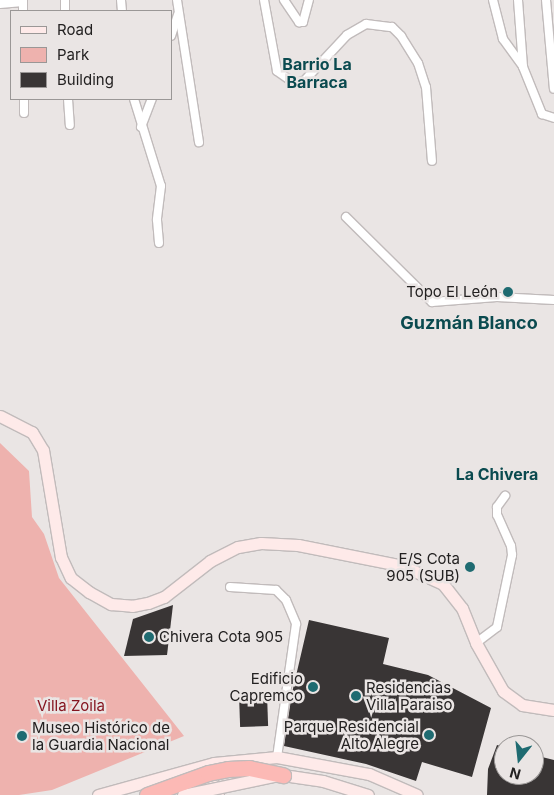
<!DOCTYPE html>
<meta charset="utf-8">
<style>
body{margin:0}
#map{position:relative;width:554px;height:795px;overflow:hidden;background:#eae5e4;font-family:Inter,sans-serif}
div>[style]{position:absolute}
.green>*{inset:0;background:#eeb2ae}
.building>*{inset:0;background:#393535;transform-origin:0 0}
.roads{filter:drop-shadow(1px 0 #c1bbbb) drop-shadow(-1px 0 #c1bbbb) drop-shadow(0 1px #c1bbbb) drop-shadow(0 -1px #c1bbbb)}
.street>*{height:8px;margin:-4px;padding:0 4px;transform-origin:4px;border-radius:4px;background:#fff}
.secondary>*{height:11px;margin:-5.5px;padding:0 5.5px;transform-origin:5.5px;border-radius:5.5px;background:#feeae9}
.bridges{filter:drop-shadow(1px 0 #c1bbbb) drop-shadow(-1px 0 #c1bbbb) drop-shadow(0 1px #c1bbbb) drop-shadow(0 -1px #c1bbbb)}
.secondary-bridge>*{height:11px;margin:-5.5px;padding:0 5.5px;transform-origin:5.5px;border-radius:5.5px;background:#feeae9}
.highway-bridge>*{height:15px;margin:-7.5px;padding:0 7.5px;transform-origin:7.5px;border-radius:7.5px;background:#fcb9b5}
.dots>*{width:14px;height:14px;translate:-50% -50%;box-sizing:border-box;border:2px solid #eae5e4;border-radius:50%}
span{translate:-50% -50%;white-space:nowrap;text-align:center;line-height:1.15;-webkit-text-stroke:5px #eae5e4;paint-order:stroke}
.poi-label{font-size:15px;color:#232121}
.right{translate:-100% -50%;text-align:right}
.left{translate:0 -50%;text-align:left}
.park-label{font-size:15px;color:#851520}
.neighbourhood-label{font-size:16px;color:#0a4a4f;font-weight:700}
.quarter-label{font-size:18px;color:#0a4a4f;font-weight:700}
.legend{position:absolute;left:10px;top:10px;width:162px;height:90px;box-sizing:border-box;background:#eae5e4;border:1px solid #9a9796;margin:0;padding:6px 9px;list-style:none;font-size:15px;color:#232121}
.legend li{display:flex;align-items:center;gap:10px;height:25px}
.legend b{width:25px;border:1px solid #9a9796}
.north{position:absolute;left:494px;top:735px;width:50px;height:50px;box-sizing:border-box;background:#eae5e4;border:1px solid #9a9796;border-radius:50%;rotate:196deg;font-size:14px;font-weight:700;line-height:20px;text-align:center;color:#232121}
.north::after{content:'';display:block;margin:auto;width:18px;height:22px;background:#1f6b71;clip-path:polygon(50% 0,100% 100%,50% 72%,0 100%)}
</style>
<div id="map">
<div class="green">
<div style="clip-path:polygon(0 443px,29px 471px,32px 517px,44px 534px,59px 578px,184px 736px,52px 790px,19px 795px,0 795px)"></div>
</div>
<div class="building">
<div style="clip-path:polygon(173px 605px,167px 655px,124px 656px,133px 619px)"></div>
<div style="clip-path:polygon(309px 620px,389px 638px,383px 664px,428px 675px,491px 708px,472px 777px,422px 762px,416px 781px,366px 764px,284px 746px,292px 693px)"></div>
<div style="left:267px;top:694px;width:32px;height:28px;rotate:88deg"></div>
<div style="clip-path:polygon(497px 745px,504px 747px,504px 775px,534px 775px,534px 755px,554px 760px,554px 795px,487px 795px,488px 769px)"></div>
</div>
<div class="roads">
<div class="street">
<div style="left:23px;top:0;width:11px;rotate:90deg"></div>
<div style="left:121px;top:0;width:11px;rotate:85deg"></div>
<div style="left:177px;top:0;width:144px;rotate:81.2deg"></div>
<div style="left:264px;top:0;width:72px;rotate:79.6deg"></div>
<div style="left:277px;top:71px;width:21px;rotate:35deg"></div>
<div style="left:294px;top:83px;width:10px;rotate:-11deg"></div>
<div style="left:304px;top:81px;width:63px;rotate:-46.9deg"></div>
<div style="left:347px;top:35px;width:22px;rotate:-30deg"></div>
<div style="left:366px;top:24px;width:26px;rotate:7deg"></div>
<div style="left:392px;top:27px;width:13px;rotate:45deg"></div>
<div style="left:401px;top:36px;width:32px;rotate:58deg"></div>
<div style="left:418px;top:63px;width:25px;rotate:72deg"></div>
<div style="left:426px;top:87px;width:74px;rotate:85.4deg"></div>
<div style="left:284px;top:0;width:27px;rotate:56deg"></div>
<div style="left:299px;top:22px;width:4px"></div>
<div style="left:303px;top:22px;width:23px;rotate:-75deg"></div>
<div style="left:493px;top:0;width:40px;rotate:75.6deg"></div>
<div style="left:503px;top:39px;width:34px;rotate:54deg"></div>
<div style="left:523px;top:67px;width:51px;rotate:68deg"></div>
<div style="left:542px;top:114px;width:13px;rotate:18deg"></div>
<div style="left:518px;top:0;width:67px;rotate:85.7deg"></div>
<div style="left:546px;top:0;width:89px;rotate:84.9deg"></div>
<div style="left:0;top:4px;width:23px;rotate:-5deg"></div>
<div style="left:65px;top:11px;width:11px;rotate:-90deg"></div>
<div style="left:171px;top:36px;width:23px;rotate:-72deg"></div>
<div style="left:24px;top:99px;width:14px;rotate:90deg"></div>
<div style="left:68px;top:99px;width:26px;rotate:86deg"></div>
<div style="left:134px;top:99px;width:91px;rotate:72.8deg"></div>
<div style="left:161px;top:186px;width:34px;rotate:97deg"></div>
<div style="left:157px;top:220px;width:23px;rotate:85deg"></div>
<div style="left:141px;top:127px;width:30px;rotate:-69deg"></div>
<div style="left:346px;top:217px;width:121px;rotate:44.7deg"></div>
<div style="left:432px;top:302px;width:65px;rotate:-4.4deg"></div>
<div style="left:497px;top:297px;width:57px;rotate:3deg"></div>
<div style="left:230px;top:587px;width:46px;rotate:3.7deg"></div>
<div style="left:276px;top:590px;width:14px;rotate:45deg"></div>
<div style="left:286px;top:600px;width:26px;rotate:67deg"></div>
<div style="left:296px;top:624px;width:134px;rotate:98.1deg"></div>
<div style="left:476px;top:643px;width:26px;rotate:-37deg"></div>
<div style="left:497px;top:627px;width:74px;rotate:-78.2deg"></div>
<div style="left:512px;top:555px;width:9px;rotate:-96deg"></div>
<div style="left:511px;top:546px;width:34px;rotate:-114deg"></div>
<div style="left:497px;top:515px;width:8px;rotate:-90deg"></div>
<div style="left:497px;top:507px;width:14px;rotate:-54deg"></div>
</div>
<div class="secondary">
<div style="left:0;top:416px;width:36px;rotate:27deg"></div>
<div style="left:32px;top:432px;width:21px;rotate:59deg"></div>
<div style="left:43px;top:450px;width:109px;rotate:80.5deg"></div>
<div style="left:61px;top:557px;width:23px;rotate:65deg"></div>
<div style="left:71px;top:578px;width:23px;rotate:38deg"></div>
<div style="left:89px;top:592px;width:25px;rotate:29deg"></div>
<div style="left:111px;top:604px;width:21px;rotate:5deg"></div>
<div style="left:132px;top:606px;width:16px;rotate:-11deg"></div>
<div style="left:148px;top:603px;width:17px;rotate:-21deg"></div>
<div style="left:164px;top:597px;width:58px;rotate:-38deg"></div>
<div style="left:210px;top:561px;width:31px;rotate:-27deg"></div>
<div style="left:238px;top:547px;width:23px;rotate:-10deg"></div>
<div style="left:261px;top:543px;width:37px;rotate:3deg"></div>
<div style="left:298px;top:545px;width:107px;rotate:11.3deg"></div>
<div style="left:403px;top:566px;width:44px;rotate:24.2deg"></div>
<div style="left:443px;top:584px;width:31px;rotate:52deg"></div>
<div style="left:462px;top:608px;width:38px;rotate:68deg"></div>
<div style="left:476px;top:643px;width:55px;rotate:60.6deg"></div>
<div style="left:503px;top:691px;width:24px;rotate:36deg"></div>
<div style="left:522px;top:705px;width:32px;rotate:9deg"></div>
<div style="left:217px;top:768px;width:17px;rotate:115deg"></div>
<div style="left:210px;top:783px;width:14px;rotate:56deg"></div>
<div style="left:283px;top:775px;width:40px;rotate:8.5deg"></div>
<div style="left:323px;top:781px;width:47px;rotate:17.3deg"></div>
<div style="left:98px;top:795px;width:120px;rotate:-15.4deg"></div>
<div style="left:214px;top:763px;width:63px;rotate:-5.4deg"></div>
<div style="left:277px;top:757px;width:94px;rotate:10.5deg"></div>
<div style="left:369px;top:774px;width:52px;rotate:23.6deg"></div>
</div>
</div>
<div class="bridges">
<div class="secondary-bridge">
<div style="left:183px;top:795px;width:98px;rotate:-11.8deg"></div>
</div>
<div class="highway-bridge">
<div style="left:147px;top:795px;width:65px;rotate:-19.8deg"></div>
<div style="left:208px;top:773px;width:20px;rotate:-11deg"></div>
<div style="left:228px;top:769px;width:21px;rotate:-3deg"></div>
<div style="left:249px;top:768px;width:35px;rotate:12deg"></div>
</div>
</div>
<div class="dots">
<div style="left:508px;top:292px;background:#1f6b71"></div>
<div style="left:470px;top:567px;background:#1f6b71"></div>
<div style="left:149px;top:637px;background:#1f6b71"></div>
<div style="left:313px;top:687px;background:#1f6b71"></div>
<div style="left:356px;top:696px;background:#1f6b71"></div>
<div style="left:429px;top:735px;background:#1f6b71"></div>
<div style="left:22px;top:736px;background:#1f6b71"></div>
</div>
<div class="poi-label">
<span class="right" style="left:498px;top:292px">Topo El León</span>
<span class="right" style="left:460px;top:567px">E/S Cota<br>905 (SUB)</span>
<span class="left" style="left:159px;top:637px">Chivera Cota 905</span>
<span class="right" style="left:303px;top:687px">Edificio<br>Capremco</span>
<span class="left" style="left:366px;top:696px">Residencias<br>Villa Paraiso</span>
<span class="right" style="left:419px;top:735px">Parque Residencial<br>Alto Alegre</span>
<span class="left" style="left:32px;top:736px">Museo Histórico de<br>la Guardia Nacional</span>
</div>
<div class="park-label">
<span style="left:71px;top:706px">Villa Zoila</span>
</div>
<div class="neighbourhood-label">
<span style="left:317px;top:73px">Barrio La<br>Barraca</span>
<span style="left:497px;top:474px">La Chivera</span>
</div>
<div class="quarter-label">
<span style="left:469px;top:323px">Guzmán Blanco</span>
</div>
<ul class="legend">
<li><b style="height:6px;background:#feeae9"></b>Road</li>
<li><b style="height:14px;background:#eeb2ae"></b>Park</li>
<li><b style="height:14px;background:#393535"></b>Building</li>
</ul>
<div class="north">N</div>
</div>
